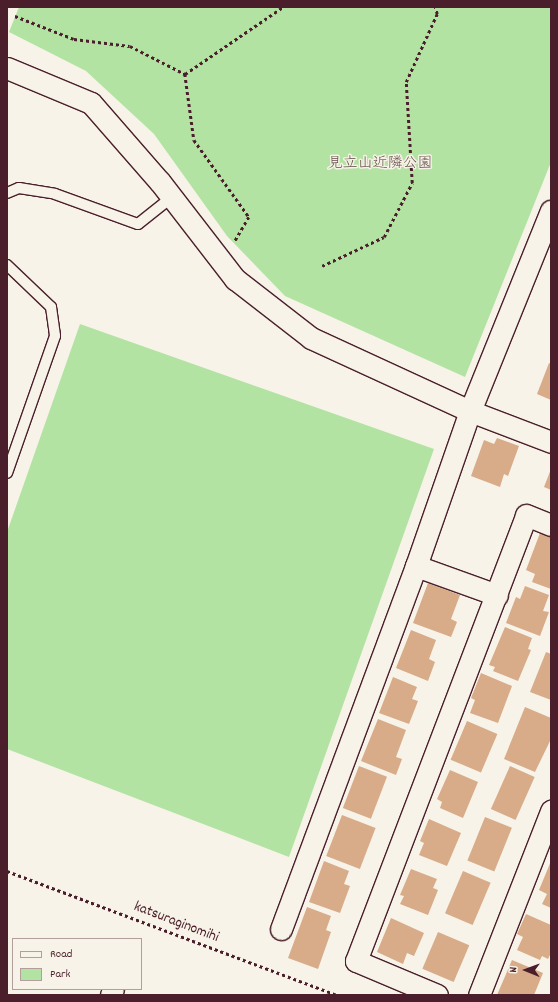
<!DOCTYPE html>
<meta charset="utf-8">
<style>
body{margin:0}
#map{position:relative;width:558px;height:1002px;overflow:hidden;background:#f7f3e8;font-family:Dekko,"Klee One",sans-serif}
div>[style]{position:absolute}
.green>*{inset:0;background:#b3e3a3}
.building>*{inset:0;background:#d8ab89;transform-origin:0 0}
.path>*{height:2.5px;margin-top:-1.25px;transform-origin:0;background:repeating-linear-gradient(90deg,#4a1f2b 0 3px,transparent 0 6px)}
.roads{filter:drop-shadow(1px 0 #4a1f2b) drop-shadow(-1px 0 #4a1f2b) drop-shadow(0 1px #4a1f2b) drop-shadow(0 -1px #4a1f2b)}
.lane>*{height:10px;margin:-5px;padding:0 5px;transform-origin:5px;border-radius:5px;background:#f7f3e8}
.street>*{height:21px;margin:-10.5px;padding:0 10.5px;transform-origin:10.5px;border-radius:10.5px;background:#f7f3e8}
span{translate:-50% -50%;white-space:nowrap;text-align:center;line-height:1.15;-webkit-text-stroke:3px #f7f3e8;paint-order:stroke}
.park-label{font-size:15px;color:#645049}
.street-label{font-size:15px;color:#4a1f2b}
.frame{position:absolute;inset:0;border:8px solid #4a1f2b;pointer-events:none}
.legend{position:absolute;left:12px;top:938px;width:130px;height:52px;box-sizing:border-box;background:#f7f3e8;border:1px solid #b29e9c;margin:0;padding:5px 7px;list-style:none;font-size:12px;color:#4a1f2b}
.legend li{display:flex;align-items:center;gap:8px;height:20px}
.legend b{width:20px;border:1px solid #b29e9c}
.north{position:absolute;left:506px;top:950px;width:40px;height:40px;-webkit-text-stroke:3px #f7f3e8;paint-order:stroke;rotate:271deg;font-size:11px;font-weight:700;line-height:16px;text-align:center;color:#4a1f2b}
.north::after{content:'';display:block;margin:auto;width:14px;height:18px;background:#4a1f2b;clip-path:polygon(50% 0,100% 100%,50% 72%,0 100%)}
</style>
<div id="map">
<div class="green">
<div style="clip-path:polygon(19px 7px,551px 7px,551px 162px,465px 377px,285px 296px,227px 236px,154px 134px,86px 71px,9px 32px)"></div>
<div style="clip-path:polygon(80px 324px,434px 449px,289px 857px,7px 749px,7px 532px)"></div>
</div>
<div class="building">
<div style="clip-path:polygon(549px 363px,551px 364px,551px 400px,537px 394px)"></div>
<div style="clip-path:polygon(497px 438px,519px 446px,508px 476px,504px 474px,500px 487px,471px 476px,484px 440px,494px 444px)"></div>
<div style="clip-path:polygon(551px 469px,551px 490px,544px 487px)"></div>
<div style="clip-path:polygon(540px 533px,551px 537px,551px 589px,532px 582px,535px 574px,526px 570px)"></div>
<div style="clip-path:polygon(428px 583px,460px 595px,451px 619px,457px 622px,451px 637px,413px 623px)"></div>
<div style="clip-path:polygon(525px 586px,549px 595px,543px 611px,549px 612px,540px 636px,506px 623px,516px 597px,520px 599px)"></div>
<div style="clip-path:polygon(505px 627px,532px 638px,528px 649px,531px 650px,518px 681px,493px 671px,495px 667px,489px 665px)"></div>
<div style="clip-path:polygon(411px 630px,436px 640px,429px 659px,435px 662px,428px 681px,396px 668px)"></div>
<div style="clip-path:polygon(546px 652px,551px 654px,551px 700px,530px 692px)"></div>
<div style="clip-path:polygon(481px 673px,512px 686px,498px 723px,470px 713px,475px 700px,471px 698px)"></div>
<div style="clip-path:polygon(393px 677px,417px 687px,412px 699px,418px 701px,409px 724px,379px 713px)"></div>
<div style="clip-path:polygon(525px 707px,551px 718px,551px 739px,535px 772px,504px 759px)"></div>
<div style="clip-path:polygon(378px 719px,406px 730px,396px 757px,402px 759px,396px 775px,361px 761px)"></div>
<div style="left:467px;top:721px;width:33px;height:42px;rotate:23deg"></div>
<div style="left:359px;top:766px;width:30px;height:45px;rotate:21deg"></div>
<div style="left:510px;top:766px;width:27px;height:47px;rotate:24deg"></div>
<div style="clip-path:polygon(450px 770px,478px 782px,463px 818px,440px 808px,442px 802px,437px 799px)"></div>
<div style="left:342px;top:815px;width:36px;height:44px;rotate:21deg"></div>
<div style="left:485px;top:817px;width:29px;height:47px;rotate:22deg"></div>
<div style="clip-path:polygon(429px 819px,461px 833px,447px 866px,419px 855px,424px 843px,420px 841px)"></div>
<div style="clip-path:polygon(324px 861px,349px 871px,344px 884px,350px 886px,340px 913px,309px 902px)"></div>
<div style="clip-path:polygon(551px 861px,551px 908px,542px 904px,547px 894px,539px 890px)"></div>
<div style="clip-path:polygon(411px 869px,437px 879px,433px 888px,438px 890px,428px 915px,400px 904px,404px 896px,400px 895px)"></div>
<div style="left:463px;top:871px;width:30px;height:46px;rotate:23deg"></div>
<div style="clip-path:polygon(307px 907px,331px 916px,326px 930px,331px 932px,318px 969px,288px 958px)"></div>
<div style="clip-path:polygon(526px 914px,551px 925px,551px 953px,548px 959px,542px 956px,540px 960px,517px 950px,523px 937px,517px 934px)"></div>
<div style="clip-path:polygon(391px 918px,424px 933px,414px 956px,407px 953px,403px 964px,377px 952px)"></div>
<div style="left:438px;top:932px;width:34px;height:40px;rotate:23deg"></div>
<div style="clip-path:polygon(512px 960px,543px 973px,534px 995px,497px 995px)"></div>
</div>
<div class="path">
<div style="left:15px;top:16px;width:63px;rotate:21.3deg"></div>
<div style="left:74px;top:39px;width:56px;rotate:7.1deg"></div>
<div style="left:130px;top:46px;width:62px;rotate:27deg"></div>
<div style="left:185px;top:74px;width:67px;rotate:82.2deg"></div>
<div style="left:194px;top:140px;width:95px;rotate:54.5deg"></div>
<div style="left:249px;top:217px;width:28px;rotate:120deg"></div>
<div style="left:185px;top:74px;width:119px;rotate:-34.4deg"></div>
<div style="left:322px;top:266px;width:68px;rotate:-25.1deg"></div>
<div style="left:384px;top:237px;width:61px;rotate:-62.6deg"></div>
<div style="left:412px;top:183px;width:101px;rotate:-93.4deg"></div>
<div style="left:406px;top:82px;width:75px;rotate:-65.5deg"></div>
<div style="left:437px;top:14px;width:7px;rotate:-106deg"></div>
<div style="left:7px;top:871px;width:353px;rotate:20.6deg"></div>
</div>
<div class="roads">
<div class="lane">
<div style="left:7px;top:193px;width:13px;rotate:-23deg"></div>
<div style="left:19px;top:188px;width:36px;rotate:9deg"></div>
<div style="left:55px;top:194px;width:88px;rotate:19.9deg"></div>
<div style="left:138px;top:224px;width:43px;rotate:-38.5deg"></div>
<div style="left:7px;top:265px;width:61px;rotate:43.7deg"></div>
<div style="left:51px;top:307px;width:29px;rotate:82deg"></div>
<div style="left:55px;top:336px;width:145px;rotate:109.3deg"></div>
</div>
<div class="street">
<div style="left:7px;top:68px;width:91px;rotate:22.6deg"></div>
<div style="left:91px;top:103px;width:105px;rotate:48.9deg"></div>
<div style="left:160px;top:182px;width:123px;rotate:52.3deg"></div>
<div style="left:235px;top:279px;width:96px;rotate:37.8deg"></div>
<div style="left:311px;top:338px;width:175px;rotate:24.7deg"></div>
<div style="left:470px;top:411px;width:87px;rotate:20.9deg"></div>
<div style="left:416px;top:566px;width:86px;rotate:19.7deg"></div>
<div style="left:281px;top:929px;width:387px;rotate:-69.6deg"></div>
<div style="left:416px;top:566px;width:164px;rotate:-70.8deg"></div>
<div style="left:470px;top:411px;width:216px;rotate:-68deg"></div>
<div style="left:111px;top:995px;width:6px;rotate:-72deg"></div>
<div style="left:437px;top:995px;width:88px;rotate:-157.2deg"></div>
<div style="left:356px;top:961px;width:477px;rotate:-69.1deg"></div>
<div style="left:526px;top:515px;width:27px;rotate:22deg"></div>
<div style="left:479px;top:995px;width:198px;rotate:-68.6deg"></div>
</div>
</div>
<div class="park-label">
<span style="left:380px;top:165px">見立山近隣公園</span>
</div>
<div class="street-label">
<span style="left:176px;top:923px;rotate:21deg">katsuraginomihi</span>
</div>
<div class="frame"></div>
<ul class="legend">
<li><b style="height:5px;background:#f7f3e8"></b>Road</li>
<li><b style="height:11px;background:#b3e3a3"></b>Park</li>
</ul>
<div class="north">N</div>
</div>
